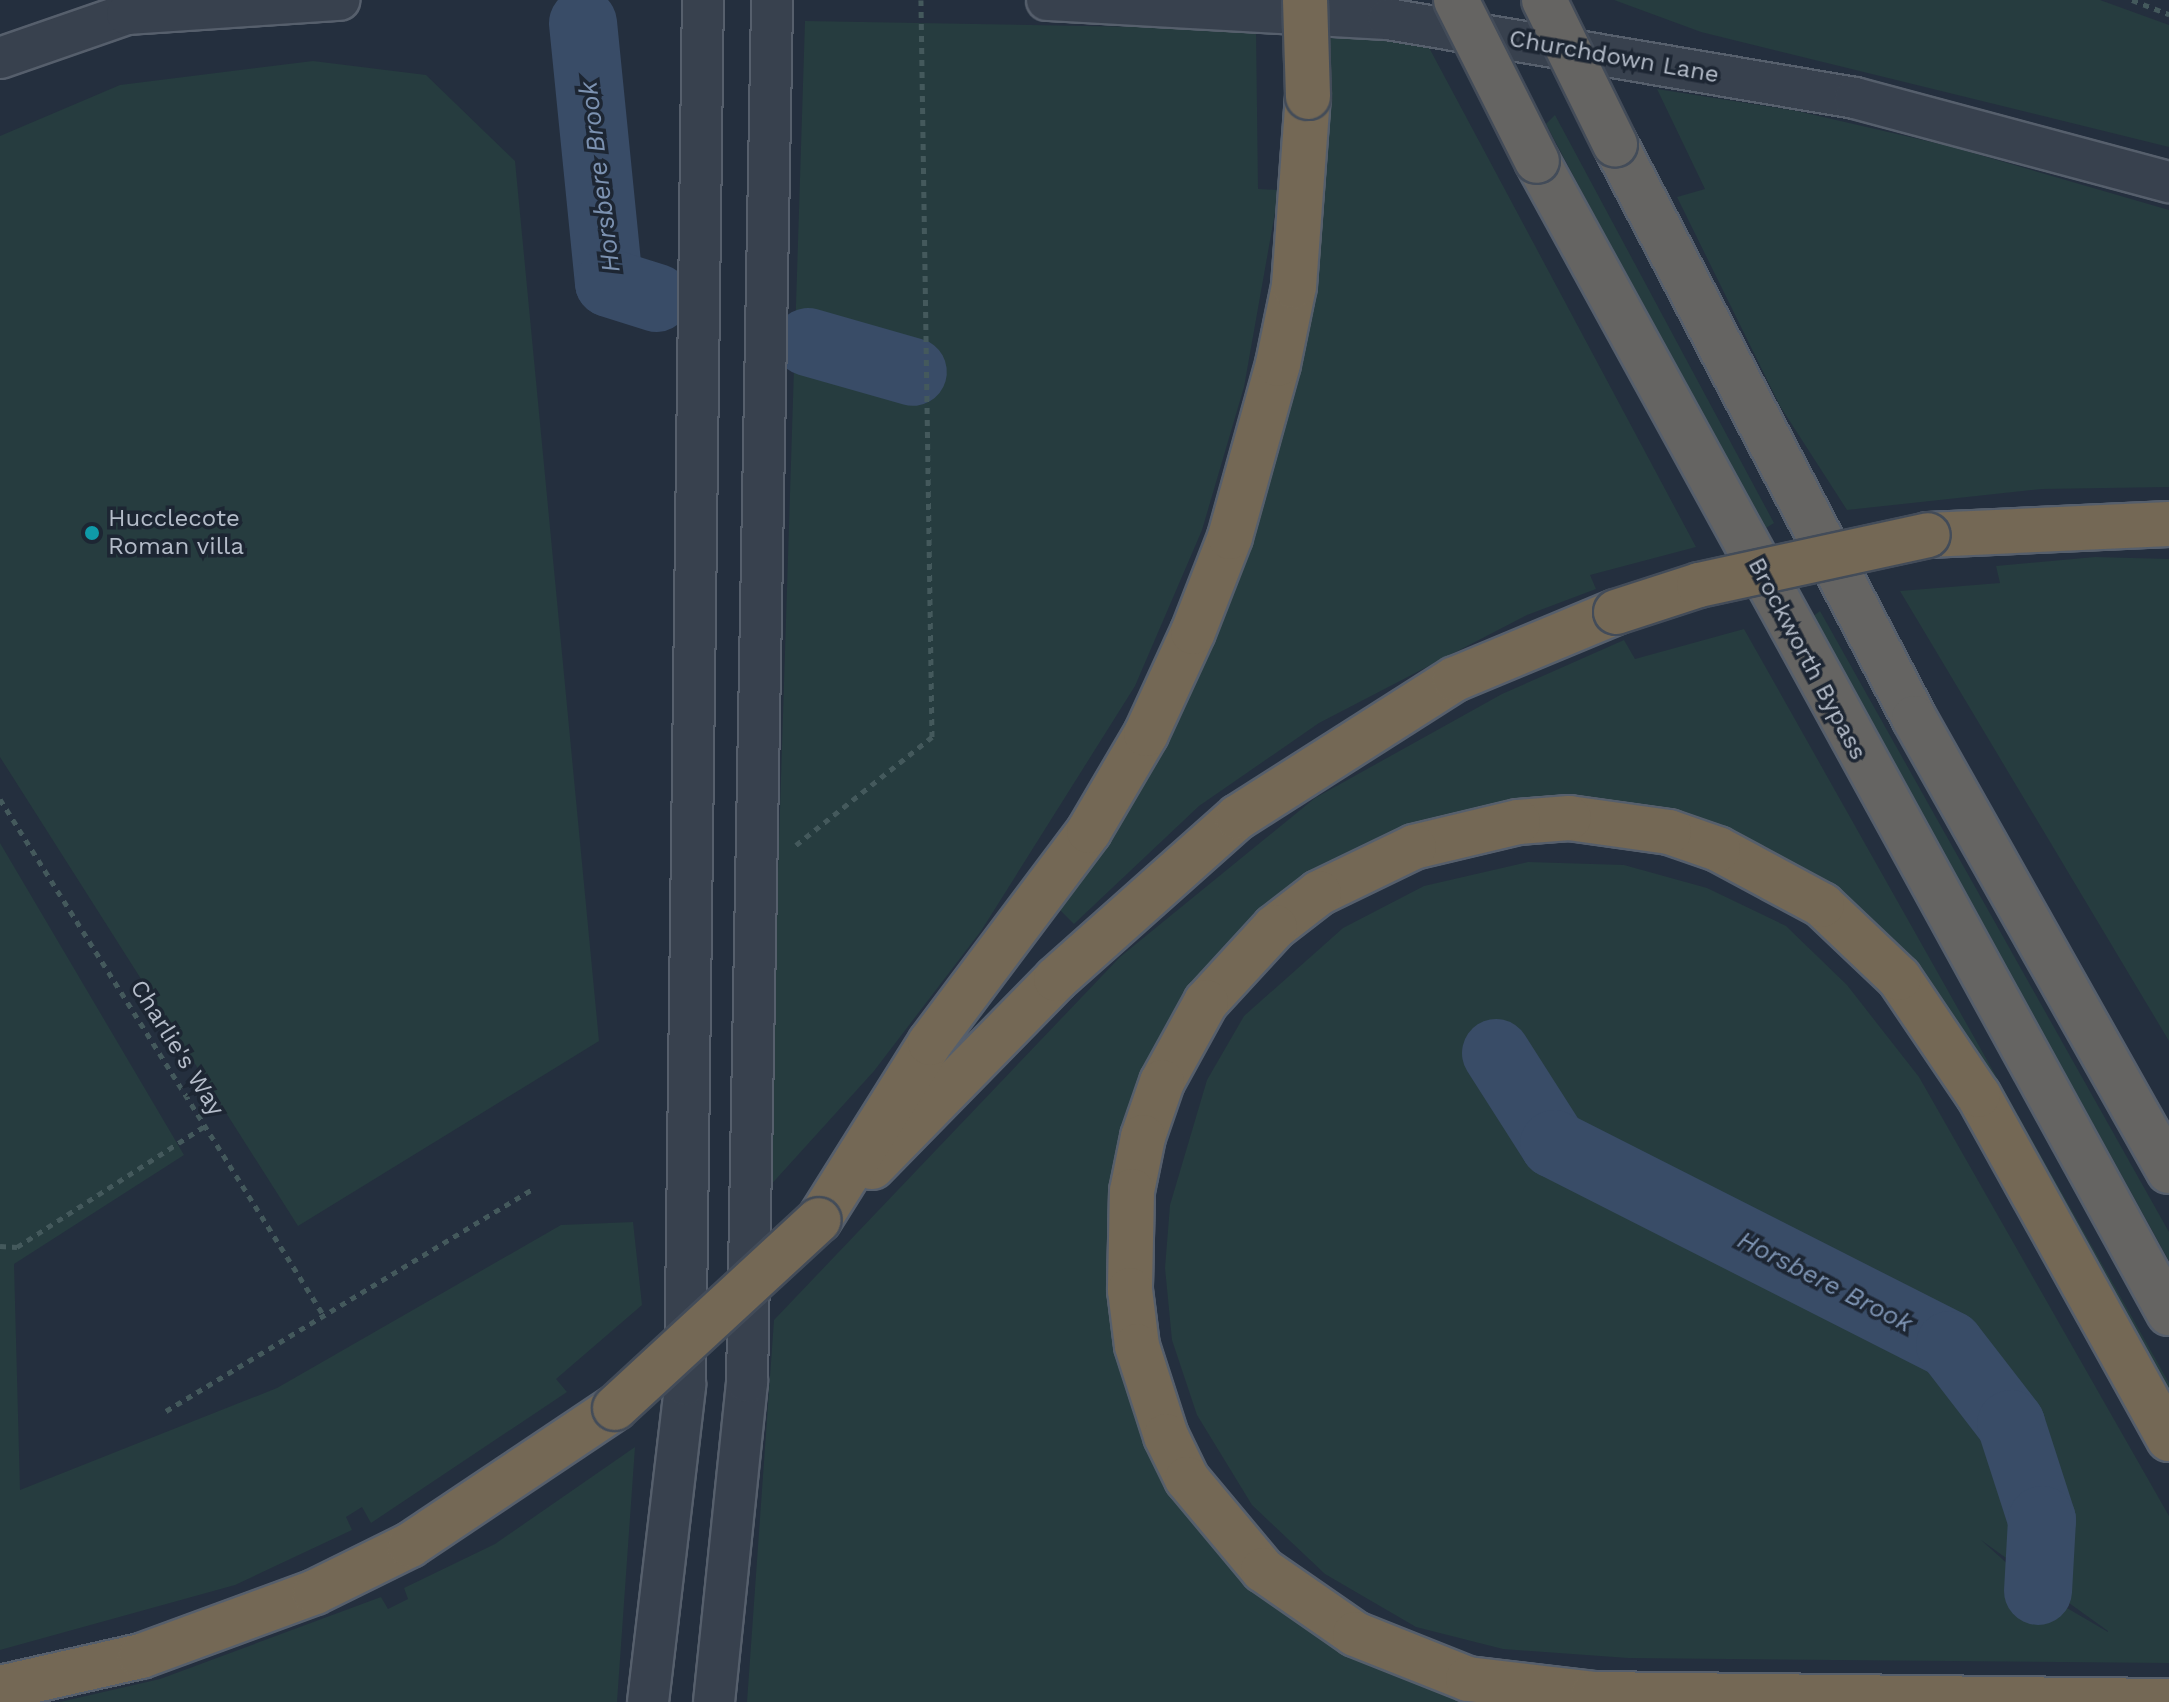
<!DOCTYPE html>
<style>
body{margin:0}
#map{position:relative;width:2169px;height:1702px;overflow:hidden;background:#242f3e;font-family:"Work Sans",sans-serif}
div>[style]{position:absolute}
.green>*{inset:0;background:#263c3f}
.river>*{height:68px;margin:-34px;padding:0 34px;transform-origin:34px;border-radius:34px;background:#394c67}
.path>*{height:5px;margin-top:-2.5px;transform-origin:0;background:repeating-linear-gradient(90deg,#44595c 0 6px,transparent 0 12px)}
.roads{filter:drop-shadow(2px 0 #565f6c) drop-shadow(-2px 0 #565f6c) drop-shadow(0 2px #565f6c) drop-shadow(0 -2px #565f6c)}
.tertiary>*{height:40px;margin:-20px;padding:0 20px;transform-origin:20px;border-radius:20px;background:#38414e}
.trunk>*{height:44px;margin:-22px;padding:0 22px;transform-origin:22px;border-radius:22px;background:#656462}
.motorway>*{height:44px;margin:-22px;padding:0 22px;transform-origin:22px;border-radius:22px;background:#746855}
.bridges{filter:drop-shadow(2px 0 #434c59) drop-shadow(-2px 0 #434c59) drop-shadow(0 2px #434c59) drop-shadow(0 -2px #434c59)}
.trunk-bridge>*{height:44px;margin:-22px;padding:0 22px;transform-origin:22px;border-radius:22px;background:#656462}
.motorway-bridge>*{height:44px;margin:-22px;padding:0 22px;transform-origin:22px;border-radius:22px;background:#746855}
.dots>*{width:22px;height:22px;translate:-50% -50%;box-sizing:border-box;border:4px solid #1d2633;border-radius:50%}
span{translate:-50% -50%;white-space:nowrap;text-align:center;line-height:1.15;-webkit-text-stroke:7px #1d2633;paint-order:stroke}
.street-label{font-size:24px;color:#b4bcc9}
.poi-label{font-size:24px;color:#b4bcc9}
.left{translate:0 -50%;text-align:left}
.water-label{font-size:26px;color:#7c92b1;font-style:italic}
</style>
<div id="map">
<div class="green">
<div style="clip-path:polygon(1614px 0,2100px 0,2169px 25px,2169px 147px,1701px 32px)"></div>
<div style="clip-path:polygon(805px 21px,1256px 29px,1258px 189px,1279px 190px,1244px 387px,1202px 530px,1135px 686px,981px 931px,874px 1071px,768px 1188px)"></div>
<div style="clip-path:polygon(1328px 38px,1426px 42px,1696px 547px,1590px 575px,1596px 589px,1527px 615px,1319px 723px,1199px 806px,1074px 924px,1058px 908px,1295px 379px,1320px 253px)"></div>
<div style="clip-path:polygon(313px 61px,426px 75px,515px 161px,599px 1041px,298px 1226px,0 757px,0 136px,120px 85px)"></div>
<div style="clip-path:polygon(1657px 89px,1797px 111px,1949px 146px,2169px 210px,2169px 487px,2042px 489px,1847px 510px,1780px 406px,1677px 197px,1705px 189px)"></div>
<div style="clip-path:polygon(1555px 115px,1774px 523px,1761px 531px,1546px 124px)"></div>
<div style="clip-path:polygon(2095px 557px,2169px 559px,2169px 1041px,1900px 591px,2000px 583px,1996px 566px)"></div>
<div style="clip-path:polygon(1820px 611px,2169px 1232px,2169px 1261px,1812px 617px)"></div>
<div style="clip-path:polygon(1744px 629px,2169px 1383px,2169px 1403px,1921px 979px,1642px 809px,1281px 900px,1113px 1185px,1107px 1260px,1116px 1346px,1261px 1594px,1321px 1639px,1381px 1668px,1515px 1702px,747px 1702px,774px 1320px,1120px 957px,1315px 798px,1502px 694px,1624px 640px,1635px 659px)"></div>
<div style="clip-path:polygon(0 843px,184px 1155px,14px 1264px,20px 1490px,277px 1388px,561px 1225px,633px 1222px,642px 1305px,556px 1379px,567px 1392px,371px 1523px,362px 1507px,346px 1517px,352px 1530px,235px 1585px,0 1650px)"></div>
<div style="clip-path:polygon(evenodd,1528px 862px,1624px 865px,1707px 888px,1786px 926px,1847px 985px,1919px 1077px,2169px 1516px,2169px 1663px,1628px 1658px,1503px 1649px,1416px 1627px,1325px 1574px,1252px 1505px,1197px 1415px,1172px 1340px,1165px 1268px,1170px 1205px,1207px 1080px,1244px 1016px,1343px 928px,1424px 886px,1528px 862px,1981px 1540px,2108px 1631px,2108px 1632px,2038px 1591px,1981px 1540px)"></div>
<div style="clip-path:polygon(635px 1447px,617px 1702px,60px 1702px,160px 1679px,381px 1597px,388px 1609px,408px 1599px,404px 1588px,495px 1544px)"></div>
</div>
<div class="river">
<div style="left:583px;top:23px;width:261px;rotate:84.3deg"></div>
<div style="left:609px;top:283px;width:50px;rotate:17.4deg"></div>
<div style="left:808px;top:342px;width:109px;rotate:15.9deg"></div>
<div style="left:1496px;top:1053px;width:108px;rotate:57.5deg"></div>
<div style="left:1554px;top:1144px;width:444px;rotate:26.9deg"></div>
<div style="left:1950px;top:1345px;width:100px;rotate:52.3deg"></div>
<div style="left:2011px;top:1424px;width:101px;rotate:72.1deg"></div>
<div style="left:2042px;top:1520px;width:71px;rotate:93.2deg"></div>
</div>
<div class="path">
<div style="left:2132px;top:0;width:40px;rotate:21deg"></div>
<div style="left:0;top:799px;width:610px;rotate:57.92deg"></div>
<div style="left:796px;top:845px;width:174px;rotate:-38.5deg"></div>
<div style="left:932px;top:737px;width:737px;rotate:-90.86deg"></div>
<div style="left:0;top:1246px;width:17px;rotate:3deg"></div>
<div style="left:17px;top:1247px;width:224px;rotate:-32.8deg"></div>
<div style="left:166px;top:1411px;width:427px;rotate:-31.2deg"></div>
</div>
<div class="roads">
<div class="tertiary">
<div style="left:1047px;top:0;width:342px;rotate:3.2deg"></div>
<div style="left:1388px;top:19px;width:474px;rotate:9.6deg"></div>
<div style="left:1855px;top:98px;width:325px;rotate:15deg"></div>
<div style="left:0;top:58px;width:134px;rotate:-19.1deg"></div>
<div style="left:127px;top:14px;width:213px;rotate:-3.8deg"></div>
<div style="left:648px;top:1702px;width:319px;rotate:-83.3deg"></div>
<div style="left:685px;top:1385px;width:1385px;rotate:-89.26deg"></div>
<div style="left:714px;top:1702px;width:322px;rotate:-84.1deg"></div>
<div style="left:747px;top:1382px;width:1382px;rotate:-88.96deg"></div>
</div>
<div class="trunk">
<div style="left:1615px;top:144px;width:647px;rotate:62.48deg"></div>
<div style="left:1914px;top:718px;width:520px;rotate:60.62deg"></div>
<div style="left:1537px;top:161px;width:1314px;rotate:61.25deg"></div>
</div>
<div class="motorway">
<div style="left:1928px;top:535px;width:241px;rotate:-2.6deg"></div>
<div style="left:872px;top:1167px;width:263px;rotate:-45.6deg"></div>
<div style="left:1056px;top:979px;width:244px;rotate:-41.7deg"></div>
<div style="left:1238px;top:817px;width:257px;rotate:-32.5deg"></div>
<div style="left:1455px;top:679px;width:174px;rotate:-22.6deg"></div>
<div style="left:819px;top:1220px;width:209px;rotate:-57.9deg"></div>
<div style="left:930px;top:1043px;width:265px;rotate:-53.1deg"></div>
<div style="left:1089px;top:831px;width:113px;rotate:-59.6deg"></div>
<div style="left:1146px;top:734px;width:112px;rotate:-65.3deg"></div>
<div style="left:1193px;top:632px;width:102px;rotate:-68.7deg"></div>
<div style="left:1230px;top:537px;width:180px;rotate:-74.5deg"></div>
<div style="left:1278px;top:364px;width:80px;rotate:-78.4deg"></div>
<div style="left:1294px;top:286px;width:190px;rotate:-85.8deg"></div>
<div style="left:2169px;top:1439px;width:393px;rotate:-119deg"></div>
<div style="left:1978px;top:1095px;width:141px;rotate:-124deg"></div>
<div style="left:1899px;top:978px;width:106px;rotate:-136.5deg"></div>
<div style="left:1822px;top:905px;width:118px;rotate:-151.7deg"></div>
<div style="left:1718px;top:849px;width:52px;rotate:-160.9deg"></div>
<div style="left:1669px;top:832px;width:101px;rotate:-172deg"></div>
<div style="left:1569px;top:818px;width:51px;rotate:175.5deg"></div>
<div style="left:1518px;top:822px;width:107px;rotate:166.5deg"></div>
<div style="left:1414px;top:847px;width:106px;rotate:154.2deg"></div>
<div style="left:1319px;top:893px;width:56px;rotate:142.3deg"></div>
<div style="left:1275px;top:927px;width:102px;rotate:132.6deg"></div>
<div style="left:1206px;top:1002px;width:91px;rotate:118.8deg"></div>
<div style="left:1162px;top:1082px;width:58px;rotate:109.1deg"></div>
<div style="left:1143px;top:1137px;width:55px;rotate:101.5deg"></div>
<div style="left:1132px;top:1191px;width:99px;rotate:91.2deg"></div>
<div style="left:1130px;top:1290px;width:56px;rotate:82.9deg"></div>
<div style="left:1137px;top:1346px;width:95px;rotate:72.1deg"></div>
<div style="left:1166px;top:1436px;width:48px;rotate:64deg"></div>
<div style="left:1187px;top:1479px;width:119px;rotate:50.1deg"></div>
<div style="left:1263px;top:1570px;width:112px;rotate:34.8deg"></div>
<div style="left:1355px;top:1634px;width:122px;rotate:21.7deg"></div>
<div style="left:1468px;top:1679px;width:126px;rotate:6.8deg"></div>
<div style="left:1593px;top:1694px;width:576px;rotate:0.7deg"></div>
<div style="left:0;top:1688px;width:145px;rotate:-12.8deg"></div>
<div style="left:141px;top:1656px;width:185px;rotate:-20.2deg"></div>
<div style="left:315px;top:1592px;width:106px;rotate:-26.3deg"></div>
<div style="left:410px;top:1545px;width:247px;rotate:-33.8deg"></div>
</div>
</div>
<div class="bridges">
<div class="trunk-bridge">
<div style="left:1456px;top:0;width:180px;rotate:63.3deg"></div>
<div style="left:1544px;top:0;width:161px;rotate:63.8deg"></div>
</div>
<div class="motorway-bridge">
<div style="left:1305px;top:0;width:97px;rotate:88.2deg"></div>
<div style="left:1616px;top:612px;width:87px;rotate:-18deg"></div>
<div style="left:1699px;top:585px;width:234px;rotate:-12.3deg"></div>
<div style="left:615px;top:1408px;width:277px;rotate:-42.7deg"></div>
</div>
</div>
<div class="dots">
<div style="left:92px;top:533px;background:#0f9aa8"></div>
</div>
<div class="street-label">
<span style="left:1614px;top:57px;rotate:10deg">Churchdown Lane</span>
<span style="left:1807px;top:659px;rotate:62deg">Brockworth Bypass</span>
<span style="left:177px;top:1048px;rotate:58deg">Charlie's Way</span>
</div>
<div class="poi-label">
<span class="left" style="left:108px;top:533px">Hucclecote<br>Roman villa</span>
</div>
<div class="water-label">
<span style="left:600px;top:177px;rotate:-97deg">Horsbere Brook</span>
<span style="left:1825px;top:1282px;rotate:27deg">Horsbere Brook</span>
</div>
</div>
